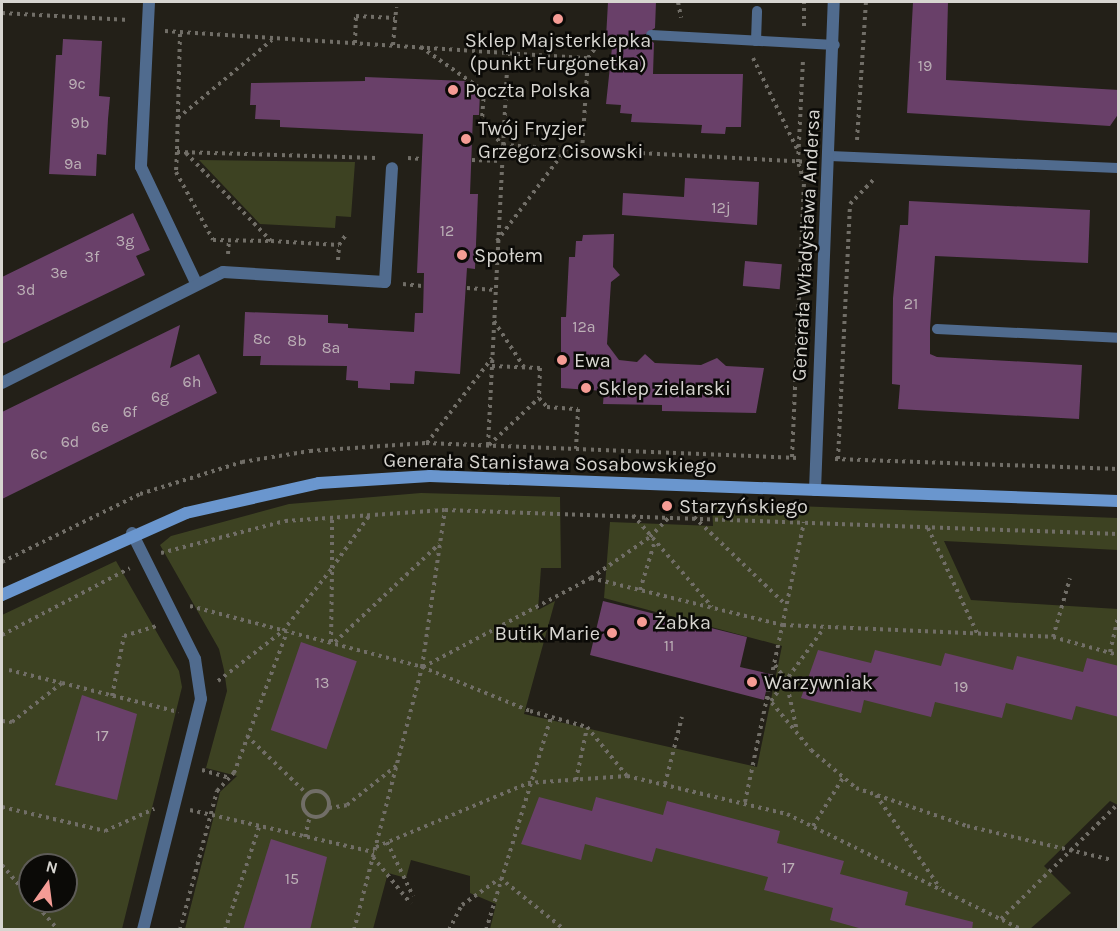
<!DOCTYPE html>
<meta charset="utf-8">
<style>
body{margin:0}
#map{position:relative;width:1120px;height:931px;overflow:hidden;background:#232018;font-family:Karla,sans-serif}
div>[style]{position:absolute}
.green>*{inset:0;background:#3d4222}
.building>*{inset:0;background:#694069;transform-origin:0 0}
.path>*{height:4px;margin-top:-2px;transform-origin:0;background:repeating-linear-gradient(90deg,#716e67 0 3px,transparent 0 7.5px)}
.path>.ring{margin:-2px;padding:0;box-sizing:content-box;background:none;border:4px solid #716e67;border-radius:50%}
.lane>*{height:10px;margin:-5px;padding:0 5px;transform-origin:5px;border-radius:5px;background:#506b8e}
.street>*{height:12px;margin:-6px;padding:0 6px;transform-origin:6px;border-radius:6px;background:#506b8e}
.secondary>*{height:12px;margin:-6px;padding:0 6px;transform-origin:6px;border-radius:6px;background:#6a96ce}
.dots>*{width:16px;height:16px;translate:-50% -50%;box-sizing:border-box;border:3px solid #0b0a07;border-radius:50%}
span{translate:-50% -50%;white-space:nowrap;text-align:center;line-height:1.15;-webkit-text-stroke:5px #0b0a07;paint-order:stroke}
.number-label{font-size:16px;color:#bcb0b6}
.number-label span{-webkit-text-stroke-width:0}
.poi-label{font-size:20px;color:#d7d5d0}
.left{translate:0 -50%;text-align:left}
.right{translate:-100% -50%;text-align:right}
.street-label{font-size:20px;color:#d7d5d0}
.frame{position:absolute;inset:0;border:3px solid #d7d5d0;pointer-events:none}
.north{position:absolute;left:18px;top:853px;width:60px;height:60px;box-sizing:border-box;background:#0b0a07;border:2px solid #5d5b57;border-radius:50%;rotate:14deg;font-size:16px;font-weight:700;line-height:24px;text-align:center;color:#d7d5d0}
.north::after{content:'';display:block;margin:auto;width:21px;height:27px;background:#f59c95;clip-path:polygon(50% 0,100% 100%,50% 72%,0 100%)}
</style>
<div id="map">
<div class="green">
<div style="clip-path:polygon(199px 160px,355px 162px,351px 217px,336px 216px,335px 228px,260px 224px)"></div>
<div style="clip-path:polygon(421px 493px,560px 497px,561px 568px,541px 568px,538px 610px,555px 601px,524px 714px,757px 767px,782px 646px,604px 598px,610px 522px,713px 526px,712px 503px,1118px 518px,1118px 550px,944px 541px,971px 600px,1118px 609px,1118px 805px,1110px 801px,1044px 866px,1071px 893px,1030px 929px,490px 929px,496px 904px,470px 893px,470px 876px,411px 860px,406px 878px,388px 873px,373px 929px,185px 929px,220px 792px,237px 776px,206px 768px,227px 691px,224px 670px,219px 649px,160px 545px,171px 536px,289px 504px)"></div>
<div style="clip-path:polygon(evenodd,116px 561px,179px 671px,182px 687px,122px 929px,2px 930px,2px 615px,116px 561px,30px 865px,66px 865px,66px 901px,30px 901px,30px 865px)"></div>
</div>
<div class="building">
<div style="clip-path:polygon(608px 2px,656px 2px,655px 28px,644px 35px,654px 43px,653px 74px,743px 74px,741px 127px,726px 127px,725px 134px,701px 133px,702px 125px,631px 122px,632px 114px,620px 113px,621px 105px,606px 104px,613px 38px,606px 38px)"></div>
<div style="clip-path:polygon(913px 2px,948px 2px,946px 80px,1119px 90px,1119px 113px,1110px 126px,907px 113px)"></div>
<div style="clip-path:polygon(63px 39px,102px 41px,99px 96px,110px 97px,108px 119px,106px 155px,97px 154px,96px 176px,49px 174px,56px 55px,62px 55px)"></div>
<div style="clip-path:polygon(365px 77px,466px 81px,465px 92px,480px 93px,479px 115px,473px 115px,470px 194px,478px 194px,475px 269px,467px 268px,460px 374px,415px 371px,414px 384px,390px 383px,390px 390px,358px 388px,358px 381px,346px 380px,347px 366px,260px 365px,261px 356px,243px 356px,245px 312px,328px 315px,328px 323px,348px 324px,348px 328px,414px 332px,415px 313px,423px 313px,424px 273px,417px 273px,423px 134px,280px 127px,280px 120px,255px 119px,256px 105px,250px 105px,251px 83px,365px 81px)"></div>
<div style="clip-path:polygon(685px 178px,759px 182px,757px 225px,622px 215px,623px 193px,684px 197px)"></div>
<div style="clip-path:polygon(909px 201px,1090px 210px,1088px 263px,935px 256px,930px 328px,930px 354px,937px 357px,1082px 365px,1079px 419px,898px 409px,900px 385px,892px 384px,893px 298px,900px 225px,908px 225px)"></div>
<div style="clip-path:polygon(133px 213px,150px 250px,136px 256px,145px 275px,2px 344px,2px 277px)"></div>
<div style="clip-path:polygon(614px 234px,613px 267px,620px 275px,611px 282px,607px 344px,619px 360px,637px 362px,645px 354px,655px 363px,701px 365px,717px 358px,726px 366px,764px 368px,756px 413px,662px 411px,662px 405px,603px 404px,604px 391px,561px 388px,561px 317px,566px 317px,569px 257px,575px 257px,576px 241px,582px 241px,583px 235px)"></div>
<div style="left:745px;top:261px;width:37px;height:25px;rotate:5deg"></div>
<div style="clip-path:polygon(180px 325px,170px 368px,199px 354px,217px 393px,2px 499px,2px 412px)"></div>
<div style="clip-path:polygon(603px 601px,747px 637px,740px 667px,770px 674px,764px 700px,590px 655px)"></div>
<div style="left:301px;top:642px;width:59px;height:93px;rotate:19deg"></div>
<div style="clip-path:polygon(818px 650px,871px 663px,875px 650px,941px 666px,945px 653px,1013px 670px,1017px 656px,1083px 672px,1087px 658px,1119px 666px,1119px 717px,1076px 706px,1072px 720px,1006px 703px,1002px 718px,935px 702px,931px 717px,864px 700px,861px 713px,801px 698px)"></div>
<div style="clip-path:polygon(82px 695px,137px 714px,117px 800px,55px 785px)"></div>
<div style="clip-path:polygon(539px 797px,592px 811px,596px 797px,663px 815px,667px 801px,780px 831px,777px 843px,844px 861px,840px 874px,908px 892px,905px 905px,973px 922px,972px 930px,866px 930px,830px 920px,833px 908px,764px 890px,768px 877px,656px 848px,652px 862px,585px 844px,581px 860px,521px 844px)"></div>
<div style="clip-path:polygon(271px 839px,327px 857px,310px 930px,243px 930px)"></div>
</div>
<div class="path">
<div style="left:678px;top:2px;width:16px;rotate:79deg"></div>
<div style="left:2px;top:13px;width:127px;rotate:3.2deg"></div>
<div style="left:804px;top:26px;width:24px;rotate:-90deg"></div>
<div style="left:165px;top:31px;width:424px;rotate:3.7deg"></div>
<div style="left:588px;top:58px;width:92px;rotate:93.7deg"></div>
<div style="left:582px;top:150px;width:229px;rotate:3deg"></div>
<div style="left:180px;top:34px;width:118px;rotate:91.5deg"></div>
<div style="left:177px;top:152px;width:199px;rotate:1.7deg"></div>
<div style="left:355px;top:43px;width:27px;rotate:-88deg"></div>
<div style="left:356px;top:16px;width:39px;rotate:3deg"></div>
<div style="left:393px;top:45px;width:38px;rotate:-85deg"></div>
<div style="left:421px;top:47px;width:77px;rotate:34.9deg"></div>
<div style="left:484px;top:91px;width:31px;rotate:94deg"></div>
<div style="left:482px;top:122px;width:31px;rotate:48deg"></div>
<div style="left:503px;top:145px;width:79px;rotate:3.6deg"></div>
<div style="left:588px;top:58px;width:31px;rotate:-54deg"></div>
<div style="left:753px;top:58px;width:103px;rotate:64.2deg"></div>
<div style="left:178px;top:118px;width:122px;rotate:-39.7deg"></div>
<div style="left:857px;top:140px;width:138px;rotate:-86.3deg"></div>
<div style="left:177px;top:152px;width:20px;rotate:93deg"></div>
<div style="left:176px;top:172px;width:77px;rotate:61.4deg"></div>
<div style="left:213px;top:240px;width:58px;rotate:1deg"></div>
<div style="left:186px;top:153px;width:122px;rotate:46deg"></div>
<div style="left:271px;top:241px;width:68px;rotate:3.4deg"></div>
<div style="left:339px;top:245px;width:14px;rotate:-56deg"></div>
<div style="left:408px;top:158px;width:14px;rotate:4deg"></div>
<div style="left:472px;top:160px;width:30px;rotate:2deg"></div>
<div style="left:497px;top:241px;width:115px;rotate:-53.1deg"></div>
<div style="left:228px;top:254px;width:14px;rotate:-86deg"></div>
<div style="left:338px;top:260px;width:15px;rotate:-86deg"></div>
<div style="left:403px;top:284px;width:19px;rotate:6deg"></div>
<div style="left:467px;top:288px;width:28px;rotate:4deg"></div>
<div style="left:494px;top:321px;width:55px;rotate:56.9deg"></div>
<div style="left:492px;top:366px;width:48px;rotate:2.4deg"></div>
<div style="left:540px;top:368px;width:30px;rotate:92deg"></div>
<div style="left:539px;top:398px;width:12px;rotate:48deg"></div>
<div style="left:547px;top:407px;width:31px;rotate:4deg"></div>
<div style="left:578px;top:409px;width:40px;rotate:92.9deg"></div>
<div style="left:427px;top:443px;width:107px;rotate:-52.6deg"></div>
<div style="left:488px;top:445px;width:394px;rotate:-87.1deg"></div>
<div style="left:489px;top:445px;width:69px;rotate:-43.2deg"></div>
<div style="left:792px;top:457px;width:276px;rotate:-87.5deg"></div>
<div style="left:804px;top:181px;width:20px;rotate:-108deg"></div>
<div style="left:798px;top:162px;width:102px;rotate:-87.2deg"></div>
<div style="left:835px;top:459px;width:283px;rotate:2deg"></div>
<div style="left:838px;top:459px;width:255px;rotate:-87.3deg"></div>
<div style="left:850px;top:204px;width:37px;rotate:-46deg"></div>
<div style="left:633px;top:515px;width:121px;rotate:49.3deg"></div>
<div style="left:694px;top:517px;width:127px;rotate:43.7deg"></div>
<div style="left:928px;top:528px;width:118px;rotate:65deg"></div>
<div style="left:161px;top:553px;width:128px;rotate:-14.5deg"></div>
<div style="left:285px;top:521px;width:160px;rotate:-3.9deg"></div>
<div style="left:445px;top:510px;width:673px;rotate:2.04deg"></div>
<div style="left:2px;top:562px;width:154px;rotate:-26.2deg"></div>
<div style="left:140px;top:494px;width:107px;rotate:-17.4deg"></div>
<div style="left:242px;top:462px;width:69px;rotate:-9.2deg"></div>
<div style="left:310px;top:451px;width:116px;rotate:-3.9deg"></div>
<div style="left:426px;top:443px;width:372px;rotate:2.3deg"></div>
<div style="left:591px;top:578px;width:198px;rotate:13.8deg"></div>
<div style="left:783px;top:625px;width:270px;rotate:2.5deg"></div>
<div style="left:1053px;top:637px;width:67px;rotate:15.5deg"></div>
<div style="left:640px;top:590px;width:48px;rotate:-73.1deg"></div>
<div style="left:190px;top:606px;width:240px;rotate:14.7deg"></div>
<div style="left:422px;top:667px;width:117px;rotate:22.2deg"></div>
<div style="left:530px;top:711px;width:59px;rotate:15.7deg"></div>
<div style="left:587px;top:727px;width:63px;rotate:50.8deg"></div>
<div style="left:2px;top:635px;width:144px;rotate:-27.6deg"></div>
<div style="left:1053px;top:637px;width:61px;rotate:-73.9deg"></div>
<div style="left:331px;top:642px;width:74px;rotate:-89.2deg"></div>
<div style="left:332px;top:568px;width:64px;rotate:-54.6deg"></div>
<div style="left:335px;top:642px;width:143px;rotate:-43.3deg"></div>
<div style="left:1110px;top:652px;width:36px;rotate:-77deg"></div>
<div style="left:775px;top:665px;width:19px;rotate:54deg"></div>
<div style="left:786px;top:680px;width:52px;rotate:77.8deg"></div>
<div style="left:423px;top:667px;width:190px;rotate:-27.9deg"></div>
<div style="left:591px;top:578px;width:72px;rotate:-34.8deg"></div>
<div style="left:650px;top:537px;width:30px;rotate:-46deg"></div>
<div style="left:9px;top:670px;width:54px;rotate:14deg"></div>
<div style="left:218px;top:681px;width:82px;rotate:-37.6deg"></div>
<div style="left:283px;top:631px;width:80px;rotate:-52.1deg"></div>
<div style="left:332px;top:568px;width:50px;rotate:-90deg"></div>
<div style="left:112px;top:696px;width:61px;rotate:-78.7deg"></div>
<div style="left:124px;top:636px;width:37px;rotate:-17deg"></div>
<div style="left:767px;top:697px;width:69px;rotate:50.3deg"></div>
<div style="left:811px;top:750px;width:59px;rotate:40.2deg"></div>
<div style="left:856px;top:788px;width:117px;rotate:18.9deg"></div>
<div style="left:967px;top:826px;width:149px;rotate:13.2deg"></div>
<div style="left:771px;top:701px;width:90px;rotate:-54deg"></div>
<div style="left:2px;top:721px;width:10px;rotate:6deg"></div>
<div style="left:12px;top:722px;width:63px;rotate:-38deg"></div>
<div style="left:62px;top:683px;width:120px;rotate:14deg"></div>
<div style="left:247px;top:736px;width:83px;rotate:44deg"></div>
<div style="left:202px;top:770px;width:29px;rotate:16deg"></div>
<div style="left:576px;top:780px;width:53px;rotate:-78.1deg"></div>
<div style="left:665px;top:784px;width:69px;rotate:-75.8deg"></div>
<div class="ring" style="left:303px;top:791px;width:22px;height:22px"></div>
<div style="left:876px;top:795px;width:113px;rotate:55.5deg"></div>
<div style="left:745px;top:802px;width:286px;rotate:-78.1deg"></div>
<div style="left:2px;top:807px;width:106px;rotate:13.1deg"></div>
<div style="left:105px;top:831px;width:54px;rotate:-24.2deg"></div>
<div style="left:329px;top:808px;width:18px;rotate:-9deg"></div>
<div style="left:347px;top:805px;width:63px;rotate:-38.5deg"></div>
<div style="left:190px;top:810px;width:189px;rotate:12.9deg"></div>
<div style="left:813px;top:826px;width:57px;rotate:-58deg"></div>
<div style="left:305px;top:837px;width:22px;rotate:-77deg"></div>
<div style="left:387px;top:842px;width:60px;rotate:64.3deg"></div>
<div style="left:376px;top:847px;width:165px;rotate:-22.8deg"></div>
<div style="left:528px;top:783px;width:99px;rotate:-4deg"></div>
<div style="left:627px;top:776px;width:164px;rotate:13.4deg"></div>
<div style="left:787px;top:814px;width:263px;rotate:26.2deg"></div>
<div style="left:373px;top:857px;width:60px;rotate:51deg"></div>
<div style="left:2px;top:865px;width:43px;rotate:49.7deg"></div>
<div style="left:500px;top:878px;width:83px;rotate:38.7deg"></div>
<div style="left:33px;top:901px;width:38px;rotate:49deg"></div>
<div style="left:1001px;top:919px;width:164px;rotate:-44.5deg"></div>
<div style="left:180px;top:930px;width:144px;rotate:-75.1deg"></div>
<div style="left:217px;top:791px;width:25px;rotate:-47deg"></div>
<div style="left:234px;top:773px;width:151px;rotate:-69.4deg"></div>
<div style="left:225px;top:930px;width:108px;rotate:-71.7deg"></div>
<div style="left:354px;top:930px;width:272px;rotate:-75.5deg"></div>
<div style="left:422px;top:667px;width:159px;rotate:-81.7deg"></div>
<div style="left:449px;top:930px;width:28px;rotate:-63deg"></div>
<div style="left:462px;top:905px;width:45px;rotate:-35.1deg"></div>
<div style="left:486px;top:930px;width:222px;rotate:-73deg"></div>
</div>
<div class="lane">
<div style="left:651px;top:35px;width:184px;rotate:3.1deg"></div>
<div style="left:756px;top:41px;width:30px;rotate:-88deg"></div>
<div style="left:830px;top:156px;width:288px;rotate:2.4deg"></div>
<div style="left:937px;top:329px;width:181px;rotate:2.8deg"></div>
</div>
<div class="street">
<div style="left:149px;top:2px;width:165px;rotate:92.8deg"></div>
<div style="left:141px;top:167px;width:128px;rotate:64.6deg"></div>
<div style="left:2px;top:383px;width:247px;rotate:-26.7deg"></div>
<div style="left:223px;top:272px;width:162px;rotate:3.5deg"></div>
<div style="left:385px;top:282px;width:114px;rotate:-86.5deg"></div>
<div style="left:815px;top:490px;width:488px;rotate:-87.8deg"></div>
<div style="left:132px;top:533px;width:141px;rotate:63.4deg"></div>
<div style="left:195px;top:659px;width:40px;rotate:81.5deg"></div>
<div style="left:201px;top:699px;width:238px;rotate:104.1deg"></div>
</div>
<div class="secondary">
<div style="left:2px;top:595px;width:201px;rotate:-24deg"></div>
<div style="left:186px;top:513px;width:136px;rotate:-12.7deg"></div>
<div style="left:319px;top:483px;width:111px;rotate:-3.6deg"></div>
<div style="left:430px;top:476px;width:688px;rotate:2.08deg"></div>
</div>
<div class="dots">
<div style="left:558px;top:19px;background:#f59c95"></div>
<div style="left:453px;top:90px;background:#f59c95"></div>
<div style="left:466px;top:139px;background:#f59c95"></div>
<div style="left:462px;top:255px;background:#f59c95"></div>
<div style="left:562px;top:360px;background:#f59c95"></div>
<div style="left:586px;top:388px;background:#f59c95"></div>
<div style="left:667px;top:506px;background:#f59c95"></div>
<div style="left:642px;top:622px;background:#f59c95"></div>
<div style="left:612px;top:633px;background:#f59c95"></div>
<div style="left:752px;top:682px;background:#f59c95"></div>
</div>
<div class="number-label">
<span style="left:925px;top:66px">19</span>
<span style="left:77px;top:84px">9c</span>
<span style="left:80px;top:123px">9b</span>
<span style="left:73px;top:164px">9a</span>
<span style="left:721px;top:208px">12j</span>
<span style="left:447px;top:231px">12</span>
<span style="left:125px;top:241px">3g</span>
<span style="left:92px;top:257px">3f</span>
<span style="left:59px;top:273px">3e</span>
<span style="left:26px;top:290px">3d</span>
<span style="left:911px;top:304px">21</span>
<span style="left:584px;top:327px">12a</span>
<span style="left:262px;top:339px">8c</span>
<span style="left:297px;top:341px">8b</span>
<span style="left:331px;top:348px">8a</span>
<span style="left:192px;top:382px">6h</span>
<span style="left:160px;top:397px">6g</span>
<span style="left:130px;top:412px">6f</span>
<span style="left:100px;top:427px">6e</span>
<span style="left:70px;top:442px">6d</span>
<span style="left:39px;top:454px">6c</span>
<span style="left:669px;top:646px">11</span>
<span style="left:322px;top:683px">13</span>
<span style="left:961px;top:687px">19</span>
<span style="left:102px;top:736px">17</span>
<span style="left:788px;top:868px">17</span>
<span style="left:292px;top:879px">15</span>
</div>
<div class="poi-label">
<span style="left:558px;top:52px">Sklep Majsterklepka<br>(punkt Furgonetka)</span>
<span class="left" style="left:465px;top:90px">Poczta Polska</span>
<span class="left" style="left:478px;top:140px">Twój Fryzjer<br>Grzegorz Cisowski</span>
<span class="left" style="left:474px;top:255px">Społem</span>
<span class="left" style="left:574px;top:360px">Ewa</span>
<span class="left" style="left:598px;top:388px">Sklep zielarski</span>
<span class="left" style="left:679px;top:506px">Starzyńskiego</span>
<span class="left" style="left:654px;top:622px">Żabka</span>
<span class="right" style="left:600px;top:633px">Butik Marie</span>
<span class="left" style="left:764px;top:682px">Warzywniak</span>
</div>
<div class="street-label">
<span style="left:806px;top:245px;rotate:-87deg">Generała Władysława Andersa</span>
<span style="left:550px;top:463px;rotate:1deg">Generała Stanisława Sosabowskiego</span>
</div>
<div class="frame"></div>
<div class="north">N</div>
</div>
